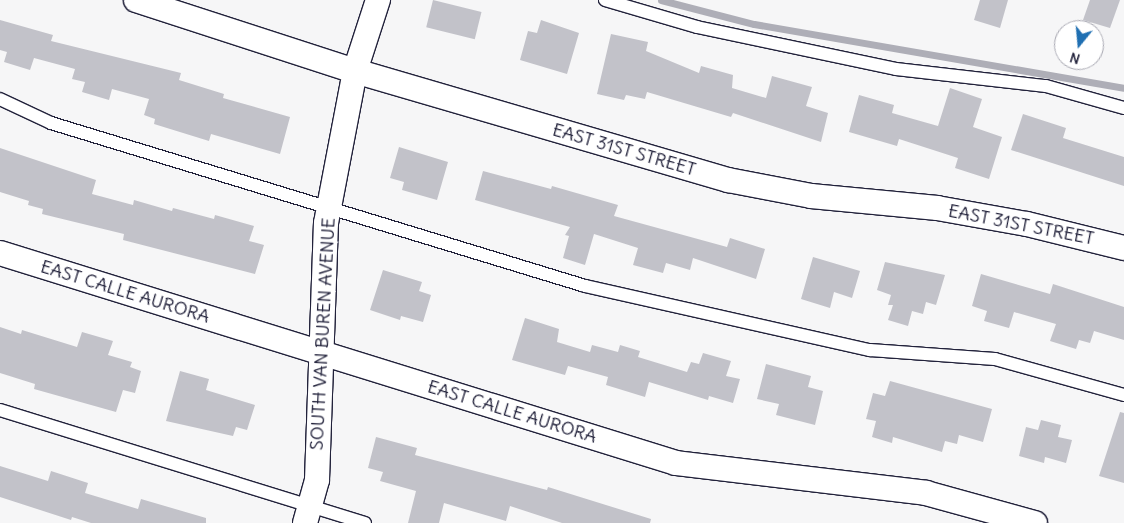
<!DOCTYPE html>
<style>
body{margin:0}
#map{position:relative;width:1124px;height:523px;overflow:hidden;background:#f6f6f7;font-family:Delius,sans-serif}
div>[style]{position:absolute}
.stream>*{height:7px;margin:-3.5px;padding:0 3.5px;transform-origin:3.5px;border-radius:3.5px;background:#aeaeb7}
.building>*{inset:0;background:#c2c2c9;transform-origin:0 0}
.roads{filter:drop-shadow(1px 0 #22223b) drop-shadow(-1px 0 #22223b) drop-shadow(0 1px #22223b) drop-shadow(0 -1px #22223b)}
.lane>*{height:12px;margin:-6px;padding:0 6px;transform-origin:6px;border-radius:6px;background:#fff}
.street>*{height:24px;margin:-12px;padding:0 12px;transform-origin:12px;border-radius:12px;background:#fff}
span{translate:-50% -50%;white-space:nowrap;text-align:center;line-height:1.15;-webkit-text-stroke:5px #fff;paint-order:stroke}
.street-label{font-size:18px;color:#22223b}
.north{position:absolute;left:1054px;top:20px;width:50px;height:50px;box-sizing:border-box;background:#fff;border:1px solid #a7a7b1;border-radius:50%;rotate:197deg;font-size:14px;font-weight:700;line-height:20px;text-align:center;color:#22223b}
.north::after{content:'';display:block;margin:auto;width:18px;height:22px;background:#1f6fb2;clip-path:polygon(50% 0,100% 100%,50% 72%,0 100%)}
</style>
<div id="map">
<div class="stream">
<div style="left:661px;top:0;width:96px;rotate:14.5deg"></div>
<div style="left:754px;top:24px;width:375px;rotate:9.8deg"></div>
</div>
<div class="building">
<div style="left:433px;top:0;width:50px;height:28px;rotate:14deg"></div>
<div style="clip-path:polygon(980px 0,1008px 0,1000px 28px,974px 20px)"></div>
<div style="clip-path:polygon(1090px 0,1120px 0,1110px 28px,1083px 20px)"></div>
<div style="clip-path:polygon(0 20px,53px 35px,51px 41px,181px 73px,179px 80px,224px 94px,223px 98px,290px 117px,280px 154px,211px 134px,209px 141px,154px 124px,155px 119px,144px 115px,149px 99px,112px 89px,109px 100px,82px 92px,85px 82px,72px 79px,75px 69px,34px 58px,30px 70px,4px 62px,7px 52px,0 50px)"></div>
<div style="clip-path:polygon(541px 20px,579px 33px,567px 74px,520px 60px,528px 31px,537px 33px)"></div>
<div style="clip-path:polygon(611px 34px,648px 42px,646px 51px,699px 73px,701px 66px,733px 75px,732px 88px,766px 98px,772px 76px,812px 87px,806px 106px,828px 113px,821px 142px,733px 113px,731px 117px,647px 92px,645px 99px,626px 95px,624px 100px,597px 94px)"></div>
<div style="clip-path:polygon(950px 88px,982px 99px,973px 127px,1002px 137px,989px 179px,955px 168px,958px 158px,899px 139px,897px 146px,849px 132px,859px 95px,894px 105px,892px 113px,938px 126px)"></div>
<div style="clip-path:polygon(1023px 114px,1066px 128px,1063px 138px,1124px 157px,1124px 186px,1011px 150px)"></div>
<div style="clip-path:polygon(399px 147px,448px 162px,437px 200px,402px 190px,404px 182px,390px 178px)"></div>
<div style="clip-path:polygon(0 148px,96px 180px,92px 194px,133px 205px,134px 200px,172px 211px,173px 208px,214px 219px,215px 215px,254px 226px,249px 241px,264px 245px,255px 274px,123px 240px,124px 234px,42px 214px,43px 209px,28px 205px,29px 201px,0 192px)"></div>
<div style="clip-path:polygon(483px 171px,551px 189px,552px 186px,618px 205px,614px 216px,727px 247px,730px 238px,765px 249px,756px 279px,693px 258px,690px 270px,666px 263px,663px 273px,633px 265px,638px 248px,594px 234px,585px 265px,563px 258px,569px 236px,565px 235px,570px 227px,475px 200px)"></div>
<div style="clip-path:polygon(813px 257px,860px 271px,852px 298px,834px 292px,830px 308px,801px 299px)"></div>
<div style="clip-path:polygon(885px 262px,945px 275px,936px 305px,926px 302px,923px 314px,912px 311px,908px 326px,888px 320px,893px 305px,888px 305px,891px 295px,877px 290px)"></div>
<div style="clip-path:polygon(383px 270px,422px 282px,419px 291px,431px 295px,423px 322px,401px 316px,400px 320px,370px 310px)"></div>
<div style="clip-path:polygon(981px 274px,1050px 294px,1053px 284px,1124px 307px,1124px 340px,1094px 331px,1090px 343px,1079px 340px,1076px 349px,1050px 341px,1056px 324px,1014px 312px,1009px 328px,984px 321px,987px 311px,972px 306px)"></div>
<div style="clip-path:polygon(525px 318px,559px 329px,557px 342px,590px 352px,592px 345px,618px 352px,620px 345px,640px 351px,638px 357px,687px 372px,691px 362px,699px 364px,703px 353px,731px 361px,726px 376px,740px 379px,733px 403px,709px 396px,708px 400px,649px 382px,645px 397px,606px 385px,608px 377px,568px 366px,565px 375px,512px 360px)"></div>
<div style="clip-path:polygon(0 327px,21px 334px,22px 330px,77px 347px,82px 332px,113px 341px,108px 355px,132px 362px,130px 367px,141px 371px,135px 393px,123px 390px,116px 412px,34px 389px,35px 384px,0 373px)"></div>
<div style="clip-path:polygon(766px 364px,811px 376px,808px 387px,823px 391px,815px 425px,776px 415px,779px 404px,757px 399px)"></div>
<div style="clip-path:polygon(180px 371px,209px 379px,206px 390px,255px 405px,247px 430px,236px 427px,233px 436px,166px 421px)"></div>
<div style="clip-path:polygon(890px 381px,992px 409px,983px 442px,959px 435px,957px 444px,945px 441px,942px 452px,893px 437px,892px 443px,872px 437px,876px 421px,866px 419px,873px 393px,885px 396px)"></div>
<div style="clip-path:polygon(1120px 412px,1124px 413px,1124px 483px,1099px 476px)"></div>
<div style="clip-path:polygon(1041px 420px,1061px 425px,1058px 437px,1072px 440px,1066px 463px,1045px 457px,1044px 463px,1019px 456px,1026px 427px,1038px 430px)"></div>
<div style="clip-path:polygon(376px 437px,417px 448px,415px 455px,547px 490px,548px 487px,651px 519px,650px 523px,562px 523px,510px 506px,506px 521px,444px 503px,439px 523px,408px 523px,416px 491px,380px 481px,383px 472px,368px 468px)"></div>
<div style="clip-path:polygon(0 466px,48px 481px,51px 471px,88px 483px,85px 493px,138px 509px,141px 499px,206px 518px,206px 523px,91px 523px,72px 517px,71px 520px,0 497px)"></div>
</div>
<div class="roads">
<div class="lane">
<div style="left:605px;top:0;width:96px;rotate:16.4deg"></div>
<div style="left:697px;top:27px;width:203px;rotate:11.9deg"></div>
<div style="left:896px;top:69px;width:151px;rotate:6.5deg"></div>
<div style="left:1046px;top:86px;width:81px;rotate:15.8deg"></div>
<div style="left:0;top:99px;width:56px;rotate:25.2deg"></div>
<div style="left:51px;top:123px;width:558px;rotate:16.97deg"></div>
<div style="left:585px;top:286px;width:292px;rotate:12.7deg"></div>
<div style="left:870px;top:350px;width:125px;rotate:4.1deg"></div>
<div style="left:995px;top:359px;width:134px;rotate:15.6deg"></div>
<div style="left:0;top:410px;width:382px;rotate:17.2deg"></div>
</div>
<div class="street">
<div style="left:136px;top:0;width:230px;rotate:18deg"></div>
<div style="left:355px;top:71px;width:389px;rotate:16.3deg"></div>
<div style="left:728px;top:180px;width:85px;rotate:10.9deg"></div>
<div style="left:811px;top:196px;width:127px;rotate:5.4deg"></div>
<div style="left:937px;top:208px;width:91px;rotate:10.1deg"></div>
<div style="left:1027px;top:224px;width:100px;rotate:13.9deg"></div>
<div style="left:0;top:253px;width:708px;rotate:17.26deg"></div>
<div style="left:676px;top:463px;width:252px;rotate:6.8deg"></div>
<div style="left:926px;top:493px;width:113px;rotate:15.4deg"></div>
<div style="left:305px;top:523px;width:45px;rotate:-74.4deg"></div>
<div style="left:317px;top:480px;width:257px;rotate:-88deg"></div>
<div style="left:326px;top:223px;width:155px;rotate:-79.2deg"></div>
<div style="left:355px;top:71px;width:75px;rotate:-72.1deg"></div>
</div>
</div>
<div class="street-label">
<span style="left:624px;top:150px;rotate:16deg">EAST 31ST STREET</span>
<span style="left:1021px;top:225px;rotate:11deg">EAST 31ST STREET</span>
<span style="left:125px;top:292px;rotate:17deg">EAST CALLE AURORA</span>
<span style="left:323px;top:334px;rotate:-87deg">SOUTH VAN BUREN AVENUE</span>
<span style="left:512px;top:412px;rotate:17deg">EAST CALLE AURORA</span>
</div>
<div class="north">N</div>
</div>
